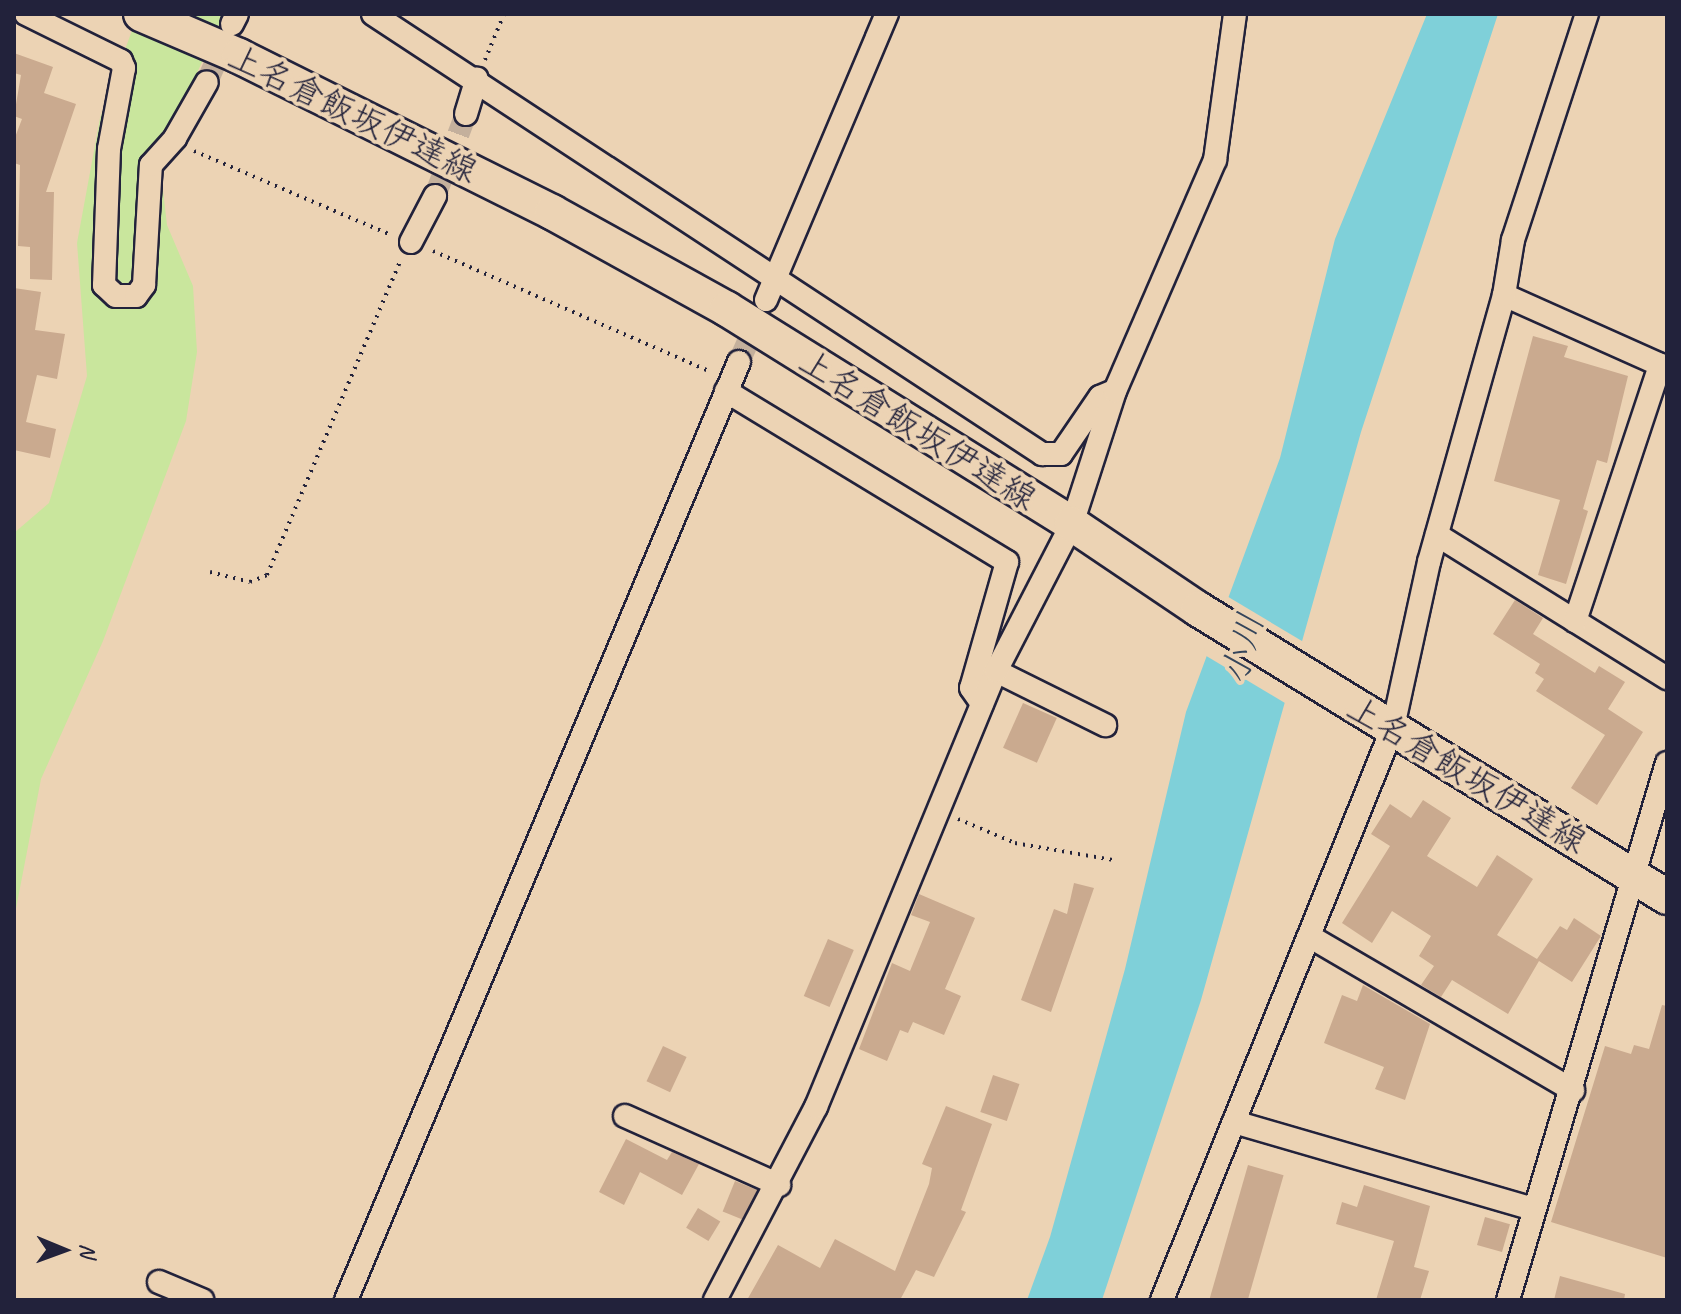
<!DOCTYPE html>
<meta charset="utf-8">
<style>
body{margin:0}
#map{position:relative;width:1681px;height:1314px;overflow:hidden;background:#ecd3b4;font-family:Caveat,"Klee One",sans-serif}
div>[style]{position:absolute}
.green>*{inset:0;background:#c9e69d}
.water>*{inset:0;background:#7fd0d9}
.pier>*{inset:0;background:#ecd3b4}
.building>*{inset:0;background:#caaa8f;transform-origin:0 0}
.street-tunnel>*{height:22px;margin-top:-11px;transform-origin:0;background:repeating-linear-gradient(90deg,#c4b09c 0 22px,transparent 0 33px)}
.path>*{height:4px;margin-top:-2px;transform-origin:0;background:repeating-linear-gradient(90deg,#22223b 0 2px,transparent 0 8px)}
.roads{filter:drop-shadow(2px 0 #22223b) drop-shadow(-2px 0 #22223b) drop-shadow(0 2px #22223b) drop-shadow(0 -2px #22223b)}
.street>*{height:22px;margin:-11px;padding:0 11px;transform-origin:11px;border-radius:11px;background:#ecd3b4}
.primary>*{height:34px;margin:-17px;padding:0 17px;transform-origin:17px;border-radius:17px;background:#ecd3b4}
span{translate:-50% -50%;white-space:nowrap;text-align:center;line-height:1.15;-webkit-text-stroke:8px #ecd3b4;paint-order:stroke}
.street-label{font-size:34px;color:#22223b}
.water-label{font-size:36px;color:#35455b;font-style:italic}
.frame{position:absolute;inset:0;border:16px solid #22223b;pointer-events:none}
.north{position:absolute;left:24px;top:1210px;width:80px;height:80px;-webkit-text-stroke:6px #ecd3b4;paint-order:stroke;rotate:91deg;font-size:22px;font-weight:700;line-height:32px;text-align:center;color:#22223b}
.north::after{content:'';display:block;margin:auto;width:28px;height:36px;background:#22223b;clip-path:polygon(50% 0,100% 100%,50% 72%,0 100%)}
</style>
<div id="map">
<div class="green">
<div style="clip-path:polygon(138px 14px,224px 14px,159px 156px,167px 225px,193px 286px,197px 352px,186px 421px,103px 641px,41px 779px,14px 919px,14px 533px,49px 503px,87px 376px,77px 243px,100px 118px)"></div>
</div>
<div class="water">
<div style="clip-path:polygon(1427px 14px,1498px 14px,1361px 432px,1201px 1000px,1102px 1300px,1027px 1300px,1050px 1237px,1125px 969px,1186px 712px,1280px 458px,1335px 239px)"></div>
</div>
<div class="pier">
<div style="clip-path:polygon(1225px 595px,1307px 644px,1290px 706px,1203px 654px)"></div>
</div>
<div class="building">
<div style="clip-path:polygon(14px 53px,53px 67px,44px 93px,76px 104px,46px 192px,54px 192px,52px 280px,30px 279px,30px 247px,18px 246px,20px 165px,14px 163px,14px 140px,22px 119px,14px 116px,21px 75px,14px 73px)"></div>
<div style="clip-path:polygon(14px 288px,41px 292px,35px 330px,65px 334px,57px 379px,37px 375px,26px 422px,56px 429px,50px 458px,14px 450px)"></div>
<div style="clip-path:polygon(1533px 336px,1568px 346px,1564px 357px,1628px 376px,1607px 463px,1597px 460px,1583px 509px,1588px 511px,1566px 584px,1538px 575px,1560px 500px,1494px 481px)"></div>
<div style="clip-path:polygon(1515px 600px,1543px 618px,1533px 634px,1595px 673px,1599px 666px,1625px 682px,1608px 709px,1643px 732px,1597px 805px,1571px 788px,1605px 735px,1536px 691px,1544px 679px,1535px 673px,1540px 664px,1493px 634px)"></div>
<div style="left:1023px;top:703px;width:37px;height:49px;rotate:24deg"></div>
<div style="clip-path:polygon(1423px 800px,1451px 818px,1427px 856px,1477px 887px,1497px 855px,1533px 879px,1497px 935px,1537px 959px,1560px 926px,1567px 930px,1574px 918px,1601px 936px,1572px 982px,1539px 961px,1508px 1014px,1452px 980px,1441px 997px,1421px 985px,1434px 966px,1419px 956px,1431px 936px,1392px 911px,1372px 943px,1342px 923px,1390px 846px,1371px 834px,1390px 804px,1411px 818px)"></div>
<div style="clip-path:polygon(1074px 883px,1094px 888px,1051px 1012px,1021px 1000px,1054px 909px,1067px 914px)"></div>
<div style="clip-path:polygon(919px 894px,975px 918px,945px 989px,961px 996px,944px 1035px,913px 1022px,908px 1033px,900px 1030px,887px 1061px,859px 1049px,892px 963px,910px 971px,930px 922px,911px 915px)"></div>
<div style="left:828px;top:939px;width:28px;height:62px;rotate:23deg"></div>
<div style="clip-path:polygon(1363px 985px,1430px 1024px,1405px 1100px,1375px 1089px,1384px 1067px,1324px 1043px,1342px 995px,1357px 1001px)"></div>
<div style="clip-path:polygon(1662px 1005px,1667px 1006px,1667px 1258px,1551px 1222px,1605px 1046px,1631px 1054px,1634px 1045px,1649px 1049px)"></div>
<div style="left:663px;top:1046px;width:26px;height:39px;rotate:25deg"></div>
<div style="left:993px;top:1075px;width:28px;height:39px;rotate:19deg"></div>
<div style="clip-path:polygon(946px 1106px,992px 1124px,961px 1210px,966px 1212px,934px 1277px,916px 1270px,900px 1300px,747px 1300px,778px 1245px,820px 1268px,835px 1239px,895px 1271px,929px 1184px,932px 1168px,922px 1164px)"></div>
<div style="clip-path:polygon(626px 1139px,667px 1160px,672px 1152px,699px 1164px,682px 1195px,640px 1172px,624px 1205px,599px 1192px)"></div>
<div style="left:1248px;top:1165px;width:37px;height:141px;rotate:16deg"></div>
<div style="left:735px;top:1181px;width:24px;height:33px;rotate:22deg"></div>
<div style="clip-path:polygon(1364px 1185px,1430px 1206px,1414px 1267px,1429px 1271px,1420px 1300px,1376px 1300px,1394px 1241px,1336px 1224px,1342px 1202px,1357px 1207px)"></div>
<div style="left:698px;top:1208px;width:26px;height:23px;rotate:31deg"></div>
<div style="left:1485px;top:1217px;width:26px;height:29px;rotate:16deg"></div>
<div style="clip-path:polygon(1560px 1276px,1625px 1294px,1624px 1300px,1554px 1300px)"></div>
</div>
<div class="street-tunnel">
<div style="left:207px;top:82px;width:50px;rotate:-66.5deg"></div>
<div style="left:435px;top:196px;width:88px;rotate:-69.3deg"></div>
<div style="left:739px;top:362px;width:50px;rotate:-66.5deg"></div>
</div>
<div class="path">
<div style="left:485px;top:60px;width:50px;rotate:-67.6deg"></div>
<div style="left:194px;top:151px;width:214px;rotate:23.1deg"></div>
<div style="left:433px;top:251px;width:303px;rotate:23.5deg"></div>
<div style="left:210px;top:572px;width:41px;rotate:14deg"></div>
<div style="left:250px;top:582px;width:18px;rotate:-22deg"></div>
<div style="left:267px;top:575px;width:341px;rotate:-67deg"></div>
<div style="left:958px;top:819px;width:62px;rotate:22.8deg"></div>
<div style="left:1015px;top:843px;width:99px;rotate:9.8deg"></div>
</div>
<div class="roads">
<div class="street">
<div style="left:26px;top:14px;width:106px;rotate:26.3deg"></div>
<div style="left:121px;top:61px;width:8px;rotate:67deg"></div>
<div style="left:124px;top:68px;width:82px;rotate:100.5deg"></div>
<div style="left:109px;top:149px;width:136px;rotate:92.1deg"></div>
<div style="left:104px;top:285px;width:16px;rotate:43deg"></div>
<div style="left:116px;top:296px;width:20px"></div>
<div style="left:136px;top:296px;width:14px;rotate:-54deg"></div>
<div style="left:144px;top:285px;width:120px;rotate:-86.7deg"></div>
<div style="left:151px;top:165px;width:36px;rotate:-48deg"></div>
<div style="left:175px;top:138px;width:64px;rotate:-60.3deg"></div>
<div style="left:373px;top:14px;width:801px;rotate:33.33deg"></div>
<div style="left:1042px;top:454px;width:19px"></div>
<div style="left:1061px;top:454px;width:69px;rotate:-55.6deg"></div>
<div style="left:1100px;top:397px;width:15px;rotate:-23deg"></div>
<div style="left:232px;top:24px;width:11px;rotate:-63deg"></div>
<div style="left:466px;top:114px;width:37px;rotate:-73deg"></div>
<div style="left:411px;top:242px;width:52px;rotate:-62.4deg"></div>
<div style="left:1504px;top:295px;width:179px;rotate:24.1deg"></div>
<div style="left:766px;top:300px;width:311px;rotate:-67.1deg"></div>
<div style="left:726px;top:391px;width:329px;rotate:31.3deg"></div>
<div style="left:1007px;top:562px;width:131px;rotate:105.9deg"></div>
<div style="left:971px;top:688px;width:19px;rotate:55deg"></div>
<div style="left:1437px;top:535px;width:271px;rotate:31.9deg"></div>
<div style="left:1575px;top:621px;width:270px;rotate:-71.6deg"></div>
<div style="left:996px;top:671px;width:122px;rotate:26.4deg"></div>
<div style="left:1309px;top:936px;width:306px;rotate:30.3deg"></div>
<div style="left:625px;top:1116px;width:169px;rotate:24.1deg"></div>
<div style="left:1234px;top:1122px;width:311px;rotate:16.2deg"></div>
<div style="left:159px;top:1282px;width:47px;rotate:22.7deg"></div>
<div style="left:346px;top:1300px;width:1017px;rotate:-67.27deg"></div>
<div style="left:715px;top:1300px;width:218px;rotate:-62.4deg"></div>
<div style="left:816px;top:1107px;width:472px;rotate:-67.6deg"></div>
<div style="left:996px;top:671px;width:165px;rotate:-62.7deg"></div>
<div style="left:1072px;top:524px;width:140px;rotate:-72.1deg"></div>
<div style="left:1115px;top:391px;width:252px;rotate:-66.6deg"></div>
<div style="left:1215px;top:160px;width:147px;rotate:-82.2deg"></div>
<div style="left:1162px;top:1300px;width:618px;rotate:-68.04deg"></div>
<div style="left:1393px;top:727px;width:169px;rotate:-77.7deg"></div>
<div style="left:1429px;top:562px;width:277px;rotate:-74.3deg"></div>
<div style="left:1504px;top:295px;width:56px;rotate:-80.7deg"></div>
<div style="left:1513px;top:240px;width:238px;rotate:-71.9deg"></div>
<div style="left:1508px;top:1300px;width:560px;rotate:-73.51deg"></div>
</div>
<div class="primary">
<div style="left:141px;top:14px;width:107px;rotate:23.2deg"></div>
<div style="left:239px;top:56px;width:350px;rotate:26.5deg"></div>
<div style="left:552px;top:212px;width:200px;rotate:29deg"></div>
<div style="left:727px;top:309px;width:407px;rotate:31.9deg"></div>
<div style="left:1072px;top:524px;width:152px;rotate:34deg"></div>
<div style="left:1198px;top:609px;width:550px;rotate:31.55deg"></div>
</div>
</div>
<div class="street-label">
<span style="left:353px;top:113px;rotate:26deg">上名倉飯坂伊達線</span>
<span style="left:918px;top:429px;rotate:32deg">上名倉飯坂伊達線</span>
<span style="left:1467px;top:774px;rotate:31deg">上名倉飯坂伊達線</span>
</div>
<div class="water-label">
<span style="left:1243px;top:649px;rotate:-75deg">小川</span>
</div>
<div class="frame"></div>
<div class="north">N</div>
</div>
